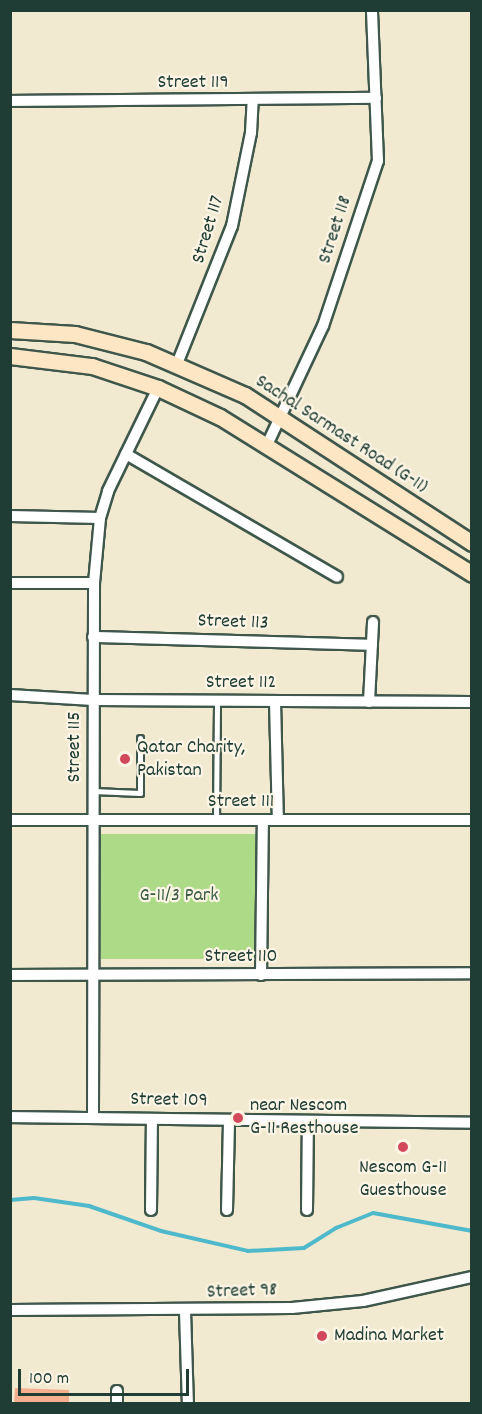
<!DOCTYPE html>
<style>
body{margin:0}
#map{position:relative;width:482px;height:1414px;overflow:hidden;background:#f2ead0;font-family:Dekko,sans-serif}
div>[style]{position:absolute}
.green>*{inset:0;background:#adda86;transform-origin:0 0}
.stream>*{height:4px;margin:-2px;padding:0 2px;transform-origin:2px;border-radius:2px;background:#4fb9cc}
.building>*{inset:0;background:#f5ae8e}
.roads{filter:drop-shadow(2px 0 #3f574b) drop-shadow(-2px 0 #3f574b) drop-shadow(0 2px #3f574b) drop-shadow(0 -2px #3f574b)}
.lane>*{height:5px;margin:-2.5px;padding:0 2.5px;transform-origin:2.5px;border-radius:2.5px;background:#fff}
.street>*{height:10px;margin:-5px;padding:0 5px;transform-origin:5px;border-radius:5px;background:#fff}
.secondary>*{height:15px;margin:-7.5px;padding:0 7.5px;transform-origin:7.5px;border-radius:7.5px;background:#fce6c4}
.dots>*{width:16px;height:16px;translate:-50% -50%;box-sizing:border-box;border:3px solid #fcf5e5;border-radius:50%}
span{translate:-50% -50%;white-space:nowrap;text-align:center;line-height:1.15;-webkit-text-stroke:4.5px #fcf5e5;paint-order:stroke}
.street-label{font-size:20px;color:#1f3d34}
.poi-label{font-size:20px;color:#1f3d34}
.left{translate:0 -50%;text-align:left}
.park-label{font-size:20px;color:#3b5c44}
.frame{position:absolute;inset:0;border:12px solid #1f3d34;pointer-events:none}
.scale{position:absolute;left:18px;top:1369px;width:171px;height:27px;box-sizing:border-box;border:3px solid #1f3d34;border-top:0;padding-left:8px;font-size:18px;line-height:21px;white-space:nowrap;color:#1f3d34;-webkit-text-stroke:4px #fcf5e5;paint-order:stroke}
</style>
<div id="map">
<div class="green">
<div style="left:101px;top:834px;width:156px;height:125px"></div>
</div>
<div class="stream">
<div style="left:10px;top:1200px;width:24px;rotate:-5deg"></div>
<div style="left:34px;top:1198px;width:56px;rotate:8.3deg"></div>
<div style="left:89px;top:1206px;width:76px;rotate:19.1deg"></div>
<div style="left:161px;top:1231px;width:89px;rotate:12.9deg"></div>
<div style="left:248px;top:1251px;width:56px;rotate:-3.1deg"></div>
<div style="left:304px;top:1248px;width:38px;rotate:-32deg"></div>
<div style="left:336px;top:1228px;width:40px;rotate:-22deg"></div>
<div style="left:373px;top:1213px;width:101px;rotate:10.3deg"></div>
</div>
<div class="building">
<div style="clip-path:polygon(15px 1388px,69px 1390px,69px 1404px,14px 1404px)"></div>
</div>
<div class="roads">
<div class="lane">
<div style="left:93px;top:791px;width:47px;rotate:2.4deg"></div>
<div style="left:140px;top:793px;width:55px;rotate:-90deg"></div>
<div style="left:216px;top:820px;width:119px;rotate:-89.5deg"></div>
</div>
<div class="street">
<div style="left:10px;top:101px;width:366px;rotate:-0.5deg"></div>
<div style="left:177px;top:364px;width:149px;rotate:-68.3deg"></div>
<div style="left:232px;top:226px;width:95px;rotate:-78.5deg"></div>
<div style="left:251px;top:133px;width:33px;rotate:-87deg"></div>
<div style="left:266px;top:447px;width:134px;rotate:-64.8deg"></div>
<div style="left:323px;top:326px;width:174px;rotate:-71.6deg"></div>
<div style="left:378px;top:161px;width:151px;rotate:-92.3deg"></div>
<div style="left:126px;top:454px;width:244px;rotate:30.2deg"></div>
<div style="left:10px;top:516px;width:90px;rotate:1.3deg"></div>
<div style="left:10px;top:583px;width:84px"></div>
<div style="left:93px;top:637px;width:279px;rotate:1.6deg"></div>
<div style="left:10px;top:695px;width:83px;rotate:3.4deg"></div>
<div style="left:93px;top:700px;width:379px;rotate:0.3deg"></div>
<div style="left:275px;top:701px;width:119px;rotate:88.6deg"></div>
<div style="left:369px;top:702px;width:80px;rotate:-87.1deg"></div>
<div style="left:10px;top:820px;width:462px"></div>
<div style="left:10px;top:975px;width:462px;rotate:-0.2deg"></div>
<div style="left:261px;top:975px;width:155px;rotate:-89.3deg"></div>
<div style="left:10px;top:1117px;width:462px;rotate:0.7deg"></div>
<div style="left:93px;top:1118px;width:535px;rotate:-89.89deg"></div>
<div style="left:94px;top:583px;width:65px;rotate:-84.7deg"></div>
<div style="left:100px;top:518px;width:28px;rotate:-73deg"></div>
<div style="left:108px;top:491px;width:114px;rotate:-64.1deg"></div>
<div style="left:151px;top:1210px;width:91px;rotate:-89.4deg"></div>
<div style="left:227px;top:1210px;width:90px;rotate:-88.7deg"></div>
<div style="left:307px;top:1210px;width:89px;rotate:-89.4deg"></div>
<div style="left:10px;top:1310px;width:282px;rotate:-0.4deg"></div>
<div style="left:292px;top:1308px;width:71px;rotate:-5.6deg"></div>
<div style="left:363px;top:1301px;width:112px;rotate:-12.4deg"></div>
<div style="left:185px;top:1311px;width:93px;rotate:88.2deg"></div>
<div style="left:117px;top:1391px;width:13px;rotate:90deg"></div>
</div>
<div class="secondary">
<div style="left:10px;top:330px;width:65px;rotate:3.5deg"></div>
<div style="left:75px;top:334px;width:73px;rotate:14.2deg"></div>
<div style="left:146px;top:352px;width:108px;rotate:23.5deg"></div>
<div style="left:245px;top:395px;width:271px;rotate:33.1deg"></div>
<div style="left:10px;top:356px;width:83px;rotate:7deg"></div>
<div style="left:92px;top:366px;width:70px;rotate:18.4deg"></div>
<div style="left:158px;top:388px;width:68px;rotate:25.1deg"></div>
<div style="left:220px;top:417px;width:297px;rotate:31.9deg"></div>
</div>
</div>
<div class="dots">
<div style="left:125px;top:759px;background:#d1495b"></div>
<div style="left:238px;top:1118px;background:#d1495b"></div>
<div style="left:403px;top:1147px;background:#d1495b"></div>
<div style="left:322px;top:1336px;background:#d1495b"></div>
</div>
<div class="street-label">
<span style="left:193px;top:83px">Street 119</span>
<span style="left:209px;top:230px;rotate:-73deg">Street 117</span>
<span style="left:336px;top:230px;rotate:-72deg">Street 118</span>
<span style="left:341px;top:435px;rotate:33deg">Sachal Sarmast Road (G-11)</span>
<span style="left:233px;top:623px;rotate:2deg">Street 113</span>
<span style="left:241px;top:683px">Street 112</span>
<span style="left:75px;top:747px;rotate:-90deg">Street 115</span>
<span style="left:241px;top:802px">Street 111</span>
<span style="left:241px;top:957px">Street 110</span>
<span style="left:169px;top:1101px;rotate:1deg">Street 109</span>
<span style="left:242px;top:1292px;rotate:-2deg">Street 98</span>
</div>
<div class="poi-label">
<span class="left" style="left:137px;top:760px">Qatar Charity,<br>Pakistan</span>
<span class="left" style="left:250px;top:1118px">near Nescom<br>G-11 Resthouse</span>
<span style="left:403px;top:1180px">Nescom G-11<br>Guesthouse</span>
<span class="left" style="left:334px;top:1336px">Madina Market</span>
</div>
<div class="park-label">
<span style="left:179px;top:896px">G-11/3 Park</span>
</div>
<div class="frame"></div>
<div class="scale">100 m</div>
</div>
